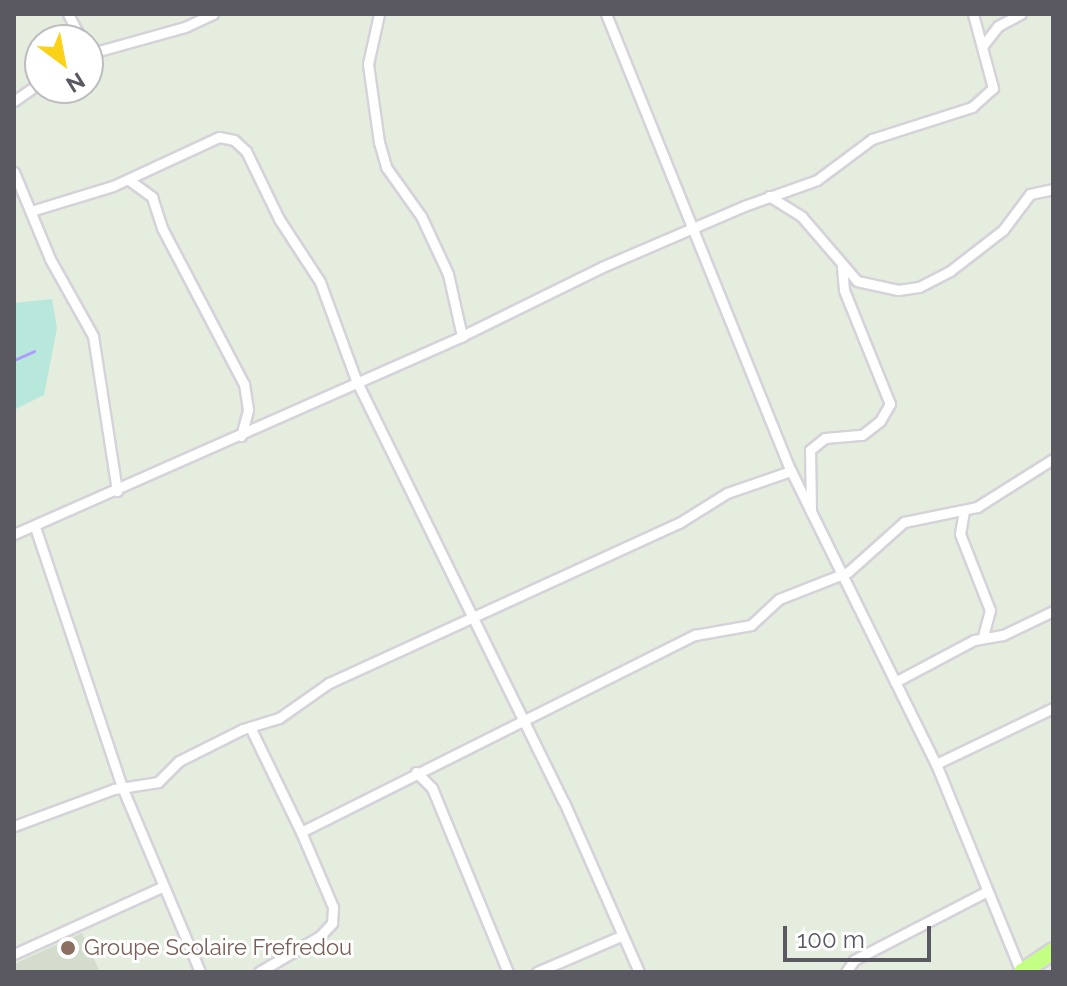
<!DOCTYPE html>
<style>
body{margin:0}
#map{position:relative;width:1067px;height:986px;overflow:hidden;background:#e5edde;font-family:Raleway,sans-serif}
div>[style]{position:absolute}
.education>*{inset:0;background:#d4dccd}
.green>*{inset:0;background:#b7e8db}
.stream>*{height:3px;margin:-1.5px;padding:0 1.5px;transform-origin:1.5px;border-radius:1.5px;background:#ae9cff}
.roads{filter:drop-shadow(2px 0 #d5d2da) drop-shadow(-2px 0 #d5d2da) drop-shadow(0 2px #d5d2da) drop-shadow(0 -2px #d5d2da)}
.street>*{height:9px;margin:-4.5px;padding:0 4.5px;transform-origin:4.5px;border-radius:4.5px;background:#fff}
.highway>*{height:16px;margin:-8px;padding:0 8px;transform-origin:8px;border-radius:8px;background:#c2ff83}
.dots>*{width:22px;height:22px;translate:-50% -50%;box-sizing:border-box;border:4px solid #fff;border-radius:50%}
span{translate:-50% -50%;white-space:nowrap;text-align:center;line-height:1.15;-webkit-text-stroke:6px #fff;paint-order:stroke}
.education-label{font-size:22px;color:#785e54}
.left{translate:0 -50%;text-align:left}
.frame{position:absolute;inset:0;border:16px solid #5a5861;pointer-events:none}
.north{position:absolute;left:24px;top:24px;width:80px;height:80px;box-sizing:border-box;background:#fff;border:2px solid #bdbcc0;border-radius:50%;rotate:148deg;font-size:22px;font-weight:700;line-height:32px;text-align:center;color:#5a5861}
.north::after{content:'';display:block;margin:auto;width:28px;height:36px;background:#fad217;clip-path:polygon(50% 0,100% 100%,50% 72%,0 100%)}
.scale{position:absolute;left:783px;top:926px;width:148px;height:36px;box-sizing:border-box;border:4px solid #5a5861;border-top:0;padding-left:10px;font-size:24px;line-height:28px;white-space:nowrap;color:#5a5861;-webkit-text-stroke:6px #fff;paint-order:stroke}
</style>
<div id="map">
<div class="education">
<div style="clip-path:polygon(82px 933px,100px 972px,14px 972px,14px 964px)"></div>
</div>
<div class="green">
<div style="clip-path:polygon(52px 299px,57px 328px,44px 395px,14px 410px,14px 303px)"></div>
</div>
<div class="stream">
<div style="left:14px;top:360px;width:22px;rotate:-24deg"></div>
</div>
<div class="roads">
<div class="street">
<div style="left:68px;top:14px;width:30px;rotate:62deg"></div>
<div style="left:379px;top:14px;width:51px;rotate:102.4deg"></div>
<div style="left:368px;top:64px;width:79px;rotate:82deg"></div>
<div style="left:379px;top:142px;width:26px;rotate:74deg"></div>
<div style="left:386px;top:167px;width:60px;rotate:54.5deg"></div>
<div style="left:421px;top:216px;width:64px;rotate:65deg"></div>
<div style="left:448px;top:274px;width:64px;rotate:77.3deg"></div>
<div style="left:606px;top:14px;width:493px;rotate:68deg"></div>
<div style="left:791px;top:471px;width:327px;rotate:63.7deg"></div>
<div style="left:936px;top:764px;width:225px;rotate:67.8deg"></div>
<div style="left:984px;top:44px;width:23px;rotate:-52deg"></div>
<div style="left:998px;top:26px;width:26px;rotate:-28deg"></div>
<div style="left:88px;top:54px;width:101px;rotate:-15.6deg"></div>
<div style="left:185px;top:27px;width:31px;rotate:-25deg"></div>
<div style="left:14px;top:101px;width:32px;rotate:-35deg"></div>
<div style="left:14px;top:172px;width:94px;rotate:67.5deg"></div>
<div style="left:50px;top:259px;width:88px;rotate:60.8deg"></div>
<div style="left:93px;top:336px;width:157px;rotate:81.2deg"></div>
<div style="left:129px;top:180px;width:29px;rotate:36deg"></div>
<div style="left:152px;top:197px;width:33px;rotate:72deg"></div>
<div style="left:162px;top:228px;width:176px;rotate:62.3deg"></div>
<div style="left:244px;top:384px;width:26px;rotate:81deg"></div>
<div style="left:248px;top:410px;width:27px;rotate:105deg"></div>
<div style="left:769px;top:196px;width:39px;rotate:32deg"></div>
<div style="left:802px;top:217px;width:84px;rotate:49.3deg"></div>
<div style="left:857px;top:281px;width:42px;rotate:12.4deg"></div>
<div style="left:898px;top:290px;width:21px;rotate:-8deg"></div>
<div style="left:919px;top:287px;width:35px;rotate:-27deg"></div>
<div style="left:950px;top:271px;width:67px;rotate:-37.7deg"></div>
<div style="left:1003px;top:230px;width:45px;rotate:-53.1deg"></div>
<div style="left:1030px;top:194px;width:24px;rotate:-12deg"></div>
<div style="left:31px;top:211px;width:86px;rotate:-17deg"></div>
<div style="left:113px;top:186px;width:117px;rotate:-24.8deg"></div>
<div style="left:219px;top:137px;width:15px;rotate:11deg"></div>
<div style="left:234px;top:140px;width:16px;rotate:43deg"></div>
<div style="left:246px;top:151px;width:76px;rotate:64.1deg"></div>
<div style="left:279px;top:219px;width:75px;rotate:56.9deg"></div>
<div style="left:320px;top:282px;width:104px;rotate:69.8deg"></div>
<div style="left:356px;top:380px;width:470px;rotate:63.8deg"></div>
<div style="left:564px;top:802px;width:186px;rotate:66.2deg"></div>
<div style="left:964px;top:511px;width:23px;rotate:100deg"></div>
<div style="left:960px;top:534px;width:82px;rotate:68.5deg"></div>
<div style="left:990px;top:610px;width:27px;rotate:105deg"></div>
<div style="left:811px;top:512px;width:62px;rotate:-90.9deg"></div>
<div style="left:810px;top:450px;width:19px;rotate:-39deg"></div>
<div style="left:825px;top:438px;width:37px;rotate:-5deg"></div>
<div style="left:862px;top:435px;width:23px;rotate:-38deg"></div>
<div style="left:880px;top:421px;width:20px;rotate:-60deg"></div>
<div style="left:890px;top:404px;width:123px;rotate:-112deg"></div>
<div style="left:844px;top:290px;width:23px;rotate:-95deg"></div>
<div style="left:35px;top:527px;width:274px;rotate:71.5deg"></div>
<div style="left:122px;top:787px;width:201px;rotate:67.1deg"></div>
<div style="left:14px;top:534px;width:490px;rotate:-23.8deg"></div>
<div style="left:462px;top:336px;width:156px;rotate:-26.2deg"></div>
<div style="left:602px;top:267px;width:155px;rotate:-23.2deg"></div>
<div style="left:744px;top:206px;width:77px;rotate:-19.6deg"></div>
<div style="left:817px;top:180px;width:69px;rotate:-36.7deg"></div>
<div style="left:872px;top:139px;width:105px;rotate:-17.7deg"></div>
<div style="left:972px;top:107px;width:28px;rotate:-42deg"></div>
<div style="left:993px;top:88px;width:77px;rotate:-105.1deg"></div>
<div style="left:895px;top:682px;width:89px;rotate:-28deg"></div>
<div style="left:974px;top:640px;width:29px;rotate:-10deg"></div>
<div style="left:1003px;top:635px;width:55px;rotate:-25.6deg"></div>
<div style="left:250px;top:727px;width:117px;rotate:64.1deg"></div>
<div style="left:936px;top:764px;width:130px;rotate:-25.6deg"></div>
<div style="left:416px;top:772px;width:23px;rotate:45deg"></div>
<div style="left:432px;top:788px;width:199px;rotate:67.6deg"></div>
<div style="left:14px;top:826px;width:107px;rotate:-20.3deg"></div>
<div style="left:114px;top:789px;width:45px;rotate:-9deg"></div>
<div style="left:158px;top:782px;width:30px;rotate:-45deg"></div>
<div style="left:179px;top:761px;width:72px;rotate:-26.6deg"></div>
<div style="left:243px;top:729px;width:38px;rotate:-17deg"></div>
<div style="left:279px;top:718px;width:61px;rotate:-35deg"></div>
<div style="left:329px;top:683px;width:385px;rotate:-24.6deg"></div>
<div style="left:679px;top:523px;width:57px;rotate:-32deg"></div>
<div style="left:727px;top:493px;width:68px;rotate:-19deg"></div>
<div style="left:14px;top:954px;width:162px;rotate:-24.4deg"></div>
<div style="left:259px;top:972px;width:71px;rotate:-30.5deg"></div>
<div style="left:320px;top:936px;width:18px;rotate:-47deg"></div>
<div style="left:332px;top:923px;width:16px;rotate:-86deg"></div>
<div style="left:333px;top:907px;width:82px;rotate:-113.1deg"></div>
<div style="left:301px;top:832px;width:441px;rotate:-26.6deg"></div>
<div style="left:695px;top:635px;width:57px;rotate:-10.1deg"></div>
<div style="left:751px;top:625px;width:38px;rotate:-43deg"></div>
<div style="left:779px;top:599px;width:74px;rotate:-21.4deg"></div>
<div style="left:848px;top:572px;width:75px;rotate:-41.8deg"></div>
<div style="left:904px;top:522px;width:75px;rotate:-11.6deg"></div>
<div style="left:977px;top:507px;width:90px;rotate:-32.3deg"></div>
<div style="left:537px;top:972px;width:91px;rotate:-23.2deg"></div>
<div style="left:846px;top:972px;width:14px;rotate:-56deg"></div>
<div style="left:854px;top:960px;width:148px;rotate:-27.3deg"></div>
</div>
<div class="highway">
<div style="left:1022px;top:972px;width:37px;rotate:-34deg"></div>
</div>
</div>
<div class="dots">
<div style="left:68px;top:948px;background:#8d6e63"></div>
</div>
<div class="education-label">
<span class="left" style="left:84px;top:948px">Groupe Scolaire Frefredou</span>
</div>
<div class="frame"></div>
<div class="north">N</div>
<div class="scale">100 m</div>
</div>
